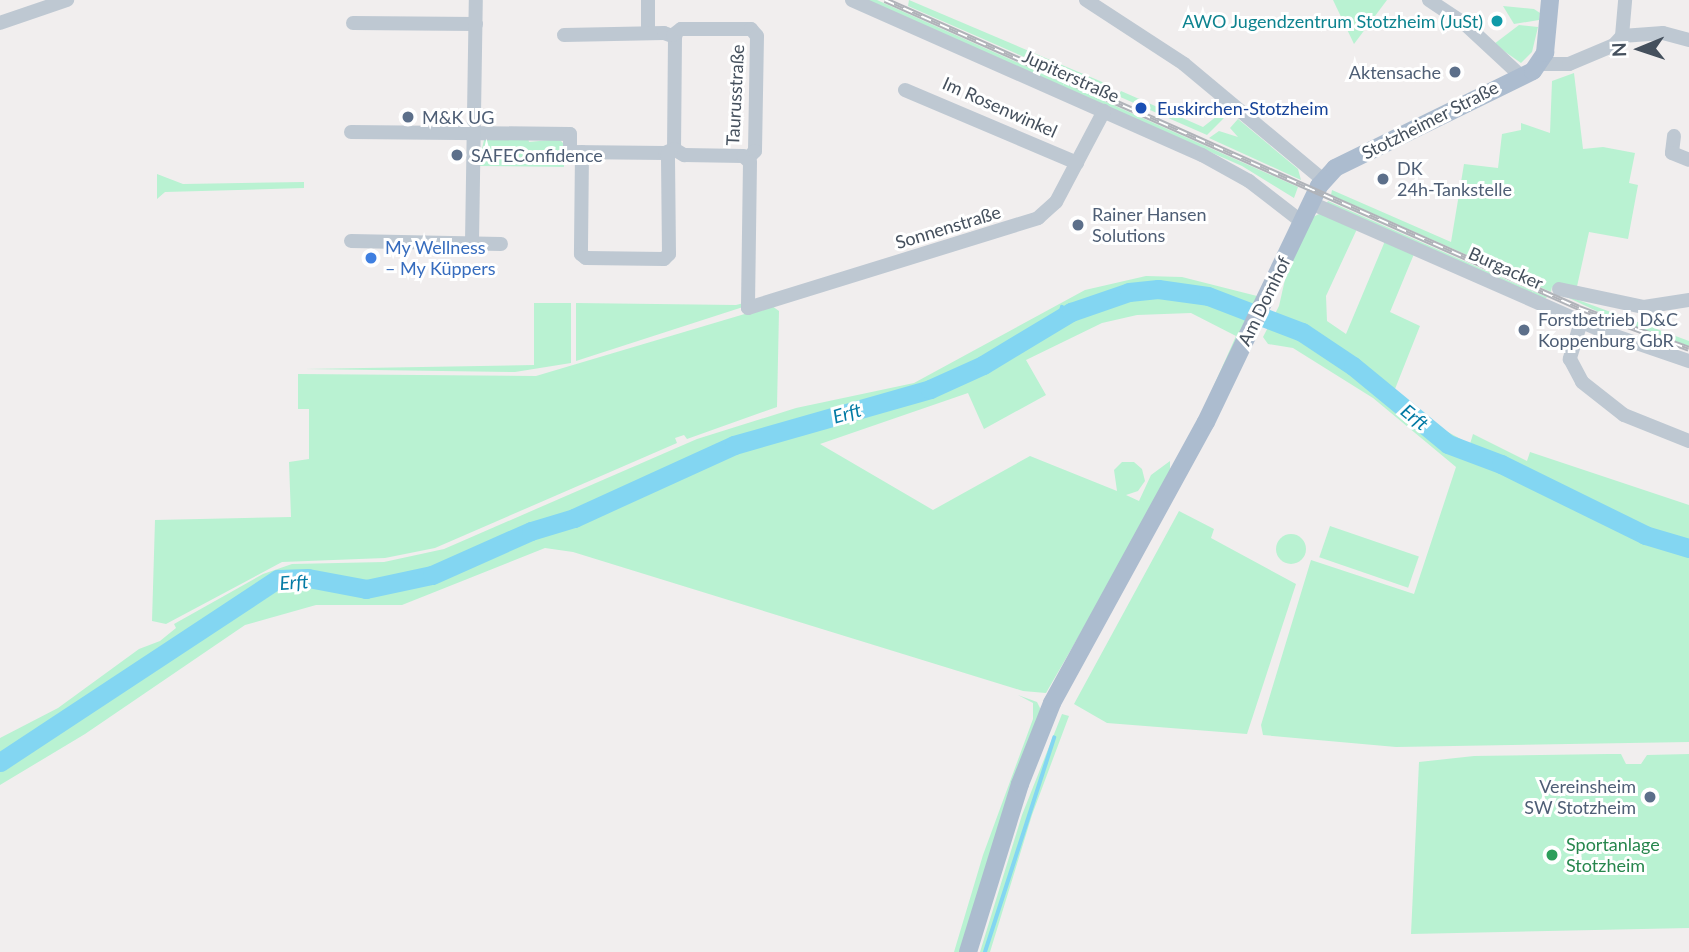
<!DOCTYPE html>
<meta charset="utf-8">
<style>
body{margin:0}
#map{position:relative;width:1689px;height:952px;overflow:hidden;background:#f1eeee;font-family:Lato,sans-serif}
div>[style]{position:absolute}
.green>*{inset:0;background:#b9f2d2;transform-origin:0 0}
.round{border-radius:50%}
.stream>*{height:3.5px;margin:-1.75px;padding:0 1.75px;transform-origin:1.75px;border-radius:1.75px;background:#83d6f2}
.river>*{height:19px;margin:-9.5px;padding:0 9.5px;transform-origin:9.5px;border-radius:9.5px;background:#83d6f2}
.minor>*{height:14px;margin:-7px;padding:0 7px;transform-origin:7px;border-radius:7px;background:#bec8d2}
.major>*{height:18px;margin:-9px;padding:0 9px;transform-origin:9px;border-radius:9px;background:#acbccf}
.rail>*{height:6px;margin-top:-3px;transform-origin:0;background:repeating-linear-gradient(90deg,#fff 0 10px,#b0b3b9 0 20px);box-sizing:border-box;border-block:2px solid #b0b3b9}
.dots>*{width:19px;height:19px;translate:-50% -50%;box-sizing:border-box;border:4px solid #fff;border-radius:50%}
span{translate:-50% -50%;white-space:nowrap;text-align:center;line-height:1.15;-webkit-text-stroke:6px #fff;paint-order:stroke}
.culture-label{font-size:18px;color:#0d838f}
.right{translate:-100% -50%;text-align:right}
.service-label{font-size:18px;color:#4e5e75}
.left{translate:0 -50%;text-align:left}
.street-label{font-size:18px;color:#45505d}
.transit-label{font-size:18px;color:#164399}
.shop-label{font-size:18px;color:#366cbe}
.leisure-label{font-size:18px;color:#27864d}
.water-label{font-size:19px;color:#037aa4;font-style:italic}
.north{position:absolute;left:1605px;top:14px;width:70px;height:70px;-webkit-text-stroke:5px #fff;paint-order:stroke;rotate:268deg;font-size:19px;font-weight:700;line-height:28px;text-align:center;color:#45505d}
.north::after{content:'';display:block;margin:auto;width:24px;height:32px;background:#45505d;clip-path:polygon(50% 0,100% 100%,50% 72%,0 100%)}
</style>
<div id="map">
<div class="green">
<div style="clip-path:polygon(865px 0,877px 0,1298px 187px,1294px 198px,1242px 166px)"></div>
<div style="clip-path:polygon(909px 0,1107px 84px,1104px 92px,908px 6px)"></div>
<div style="clip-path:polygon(1333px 0,1387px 0,1354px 44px)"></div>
<div style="clip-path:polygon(1503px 6px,1534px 9px,1540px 13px,1539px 20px,1514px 24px)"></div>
<div style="clip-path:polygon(1519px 25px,1538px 27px,1532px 52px,1521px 63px,1494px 44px)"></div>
<div style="clip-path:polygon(1574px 73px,1583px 149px,1603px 147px,1635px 153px,1629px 183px,1638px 185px,1628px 239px,1589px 232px,1576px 291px,1552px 287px,1551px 292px,1331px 195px,1332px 190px,1451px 242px,1464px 164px,1498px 168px,1502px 134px,1521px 130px,1521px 123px,1550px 133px,1552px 81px)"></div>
<div style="clip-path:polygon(1121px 91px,1203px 127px,1226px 109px,1230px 112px,1207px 135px,1118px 96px)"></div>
<div style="clip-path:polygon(1238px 119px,1298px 169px,1301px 180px,1209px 138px,1219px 131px,1238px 137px,1230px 128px)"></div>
<div style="clip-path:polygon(528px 138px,529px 142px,559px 139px,564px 144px,564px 167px,478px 166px,484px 140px)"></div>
<div style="clip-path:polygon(157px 174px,183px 184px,304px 182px,304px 188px,165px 192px,157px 199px)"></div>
<div style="clip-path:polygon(1328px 201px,1507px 280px,1547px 297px,1544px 300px,1326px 204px)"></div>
<div style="clip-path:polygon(1321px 213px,1357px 229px,1326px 296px,1327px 321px,1346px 334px,1385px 241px,1414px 254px,1390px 312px,1420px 326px,1395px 389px,1433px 424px,1470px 444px,1473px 434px,1527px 461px,1530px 452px,1689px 505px,1689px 742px,1396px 747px,1263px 735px,1261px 725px,1311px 560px,1414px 594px,1456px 467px,1373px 398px,1293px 348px,1268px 344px,1263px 337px,1279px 306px,1286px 275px,1313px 217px)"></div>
<div style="clip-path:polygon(1146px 276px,1182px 277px,1257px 296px,1253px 306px,1214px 293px,1195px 297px,1249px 314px,1207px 401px,1236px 336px,1191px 313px,1137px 315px,1102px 323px,1026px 360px,1046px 395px,984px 429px,968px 393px,820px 444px,933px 510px,1030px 456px,1117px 491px,1114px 470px,1122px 462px,1134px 462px,1142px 469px,1145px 481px,1138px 491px,1126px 495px,1139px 501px,1151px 475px,1170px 461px,1170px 478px,1046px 693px,1023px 691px,573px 552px,545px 548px,402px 605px,316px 605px,245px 625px,85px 734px,0 785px,0 738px,58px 708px,139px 649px,160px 641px,176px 628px,174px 624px,263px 574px,292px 564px,384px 562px,444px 549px,697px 439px,796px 408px,914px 383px,1085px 290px)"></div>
<div style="clip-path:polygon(1554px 291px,1689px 341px,1689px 346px,1620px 322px)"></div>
<div style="clip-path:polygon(534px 303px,571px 303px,571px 363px,515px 372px,305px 369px,534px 365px)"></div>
<div style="clip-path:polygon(576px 303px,736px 305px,744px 303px,743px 307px,576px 361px)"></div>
<div style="clip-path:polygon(772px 306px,779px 311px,777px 407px,687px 439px,684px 435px,675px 438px,677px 443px,435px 548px,385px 558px,282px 562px,166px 624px,152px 621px,155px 520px,291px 517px,289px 462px,309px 459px,309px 409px,298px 409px,298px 374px,536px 376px)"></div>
<div style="clip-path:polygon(1179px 511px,1214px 529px,1211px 538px,1296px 584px,1247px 734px,1107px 723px,1074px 704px)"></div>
<div style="left:1330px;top:526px;width:94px;height:33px;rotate:19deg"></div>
<div class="round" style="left:1276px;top:534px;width:30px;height:30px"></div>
<div style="clip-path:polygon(1018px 695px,1037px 702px,1041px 710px,962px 952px,954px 952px,983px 855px,1033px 719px,1033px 703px)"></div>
<div style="clip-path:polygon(1062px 714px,1069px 716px,1032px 815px,990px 952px,980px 952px,1022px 815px)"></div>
<div style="clip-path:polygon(1608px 754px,1621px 754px,1626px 764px,1641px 764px,1647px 755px,1689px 754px,1689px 928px,1411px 934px,1419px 762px,1474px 756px)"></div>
</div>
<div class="stream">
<div style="left:1059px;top:319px;width:12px;rotate:-76deg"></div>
<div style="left:985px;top:952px;width:225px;rotate:-72.1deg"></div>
</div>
<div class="river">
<div style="left:0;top:762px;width:333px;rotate:-33.4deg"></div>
<div style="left:278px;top:579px;width:30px;rotate:-2deg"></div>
<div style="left:308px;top:578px;width:59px;rotate:10.7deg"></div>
<div style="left:366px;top:589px;width:67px;rotate:-12deg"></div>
<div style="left:432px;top:575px;width:108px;rotate:-24deg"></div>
<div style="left:531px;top:531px;width:45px;rotate:-16.8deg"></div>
<div style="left:574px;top:518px;width:176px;rotate:-24.5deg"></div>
<div style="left:734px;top:445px;width:204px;rotate:-15.9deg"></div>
<div style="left:930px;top:389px;width:58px;rotate:-24.4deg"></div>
<div style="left:983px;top:365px;width:103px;rotate:-31.1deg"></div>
<div style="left:1071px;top:312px;width:61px;rotate:-19deg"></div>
<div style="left:1129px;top:292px;width:29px;rotate:-6deg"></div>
<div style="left:1158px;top:289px;width:50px;rotate:8deg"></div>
<div style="left:1208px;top:296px;width:101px;rotate:21deg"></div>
<div style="left:1302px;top:332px;width:61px;rotate:33.7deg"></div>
<div style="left:1353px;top:366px;width:123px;rotate:39.4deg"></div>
<div style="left:1448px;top:444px;width:57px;rotate:20.7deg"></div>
<div style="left:1501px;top:464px;width:161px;rotate:26.2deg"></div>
<div style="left:1645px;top:535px;width:46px;rotate:16.5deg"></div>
</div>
<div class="minor">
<div style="left:852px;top:0;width:383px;rotate:23.9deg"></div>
<div style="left:1202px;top:155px;width:54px;rotate:29deg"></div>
<div style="left:1249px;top:181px;width:67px;rotate:37.7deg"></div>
<div style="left:1086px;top:0;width:117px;rotate:33.1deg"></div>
<div style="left:1184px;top:64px;width:181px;rotate:39.8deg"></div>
<div style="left:1429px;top:0;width:43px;rotate:33.7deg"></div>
<div style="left:1465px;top:24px;width:78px;rotate:42.9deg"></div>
<div style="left:0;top:23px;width:71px;rotate:-18.9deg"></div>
<div style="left:353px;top:23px;width:123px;rotate:0.5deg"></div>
<div style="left:648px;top:33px;width:33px;rotate:-90deg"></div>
<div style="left:564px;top:35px;width:100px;rotate:-1.1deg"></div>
<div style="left:664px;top:33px;width:12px;rotate:20deg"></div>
<div style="left:675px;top:37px;width:112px;rotate:90.5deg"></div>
<div style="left:673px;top:35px;width:10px;rotate:-37deg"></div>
<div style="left:681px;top:29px;width:70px"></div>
<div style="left:751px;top:29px;width:9px;rotate:49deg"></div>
<div style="left:757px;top:36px;width:115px;rotate:91deg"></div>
<div style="left:755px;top:151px;width:11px;rotate:135deg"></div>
<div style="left:1622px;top:36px;width:36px;rotate:-85deg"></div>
<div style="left:1540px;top:64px;width:29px"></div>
<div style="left:1569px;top:64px;width:49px;rotate:-22.9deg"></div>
<div style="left:1614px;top:45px;width:12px;rotate:-48deg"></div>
<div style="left:1622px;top:36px;width:41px;rotate:-4.2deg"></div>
<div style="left:1663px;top:33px;width:27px;rotate:15deg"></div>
<div style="left:905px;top:90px;width:187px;rotate:23deg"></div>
<div style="left:351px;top:132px;width:219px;rotate:0.5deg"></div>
<div style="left:570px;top:134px;width:18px;rotate:90deg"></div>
<div style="left:570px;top:152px;width:95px;rotate:0.6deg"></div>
<div style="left:665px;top:153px;width:10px;rotate:-24deg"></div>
<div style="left:1674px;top:136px;width:17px;rotate:97deg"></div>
<div style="left:1672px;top:153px;width:18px;rotate:22deg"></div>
<div style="left:674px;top:149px;width:12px;rotate:31deg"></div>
<div style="left:684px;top:155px;width:59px;rotate:1deg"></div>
<div style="left:743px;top:156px;width:9px;rotate:41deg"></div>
<div style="left:750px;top:162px;width:146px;rotate:90.8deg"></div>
<div style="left:748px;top:308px;width:304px;rotate:-17.2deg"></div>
<div style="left:1038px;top:218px;width:24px;rotate:-42deg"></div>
<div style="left:1056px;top:202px;width:103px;rotate:-62.2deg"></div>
<div style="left:582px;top:152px;width:102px;rotate:90.6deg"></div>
<div style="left:581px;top:254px;width:6px;rotate:39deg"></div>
<div style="left:586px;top:258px;width:78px;rotate:0.7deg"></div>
<div style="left:664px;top:259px;width:7px;rotate:-45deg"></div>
<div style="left:669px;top:254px;width:101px;rotate:-90.6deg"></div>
<div style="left:1311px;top:203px;width:323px;rotate:23.7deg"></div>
<div style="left:1607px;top:333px;width:87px;rotate:18.9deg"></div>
<div style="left:351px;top:241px;width:150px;rotate:1.1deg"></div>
<div style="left:472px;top:242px;width:242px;rotate:-89.1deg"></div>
<div style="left:1559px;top:289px;width:87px;rotate:12deg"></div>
<div style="left:1644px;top:307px;width:46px;rotate:-8.8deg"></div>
<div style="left:1581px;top:322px;width:39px;rotate:107deg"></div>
<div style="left:1570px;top:359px;width:26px;rotate:62deg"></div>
<div style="left:1582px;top:382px;width:53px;rotate:38.2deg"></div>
<div style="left:1624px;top:415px;width:70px;rotate:21.8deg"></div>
</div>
<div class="major">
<div style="left:968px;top:952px;width:176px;rotate:-72.8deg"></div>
<div style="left:1020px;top:784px;width:87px;rotate:-68.4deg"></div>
<div style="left:1052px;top:703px;width:320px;rotate:-61.3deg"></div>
<div style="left:1206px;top:422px;width:262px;rotate:-64.4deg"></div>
<div style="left:1319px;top:186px;width:24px;rotate:-48deg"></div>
<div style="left:1335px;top:168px;width:220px;rotate:-26.1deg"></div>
<div style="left:1533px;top:71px;width:22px;rotate:-56deg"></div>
<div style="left:1545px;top:53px;width:53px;rotate:-84.6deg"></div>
</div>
<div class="rail">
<div style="left:885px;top:0;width:759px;rotate:23.93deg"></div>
<div style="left:1579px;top:308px;width:117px;rotate:20.4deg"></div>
</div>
<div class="dots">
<div style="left:1497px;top:21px;background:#0f9aa8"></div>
<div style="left:1455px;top:72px;background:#5c6f8a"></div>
<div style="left:1141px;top:108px;background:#1a4fb4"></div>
<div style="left:408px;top:117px;background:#5c6f8a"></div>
<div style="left:457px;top:155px;background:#5c6f8a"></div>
<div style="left:1383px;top:179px;background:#5c6f8a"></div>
<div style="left:1078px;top:225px;background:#5c6f8a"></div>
<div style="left:371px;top:258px;background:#3f7fe0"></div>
<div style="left:1524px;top:330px;background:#5c6f8a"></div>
<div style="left:1650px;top:797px;background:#5c6f8a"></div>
<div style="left:1552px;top:855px;background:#2e9e5b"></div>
</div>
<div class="culture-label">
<span class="right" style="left:1483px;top:21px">AWO Jugendzentrum Stotzheim (JuSt)</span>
</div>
<div class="service-label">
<span class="right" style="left:1441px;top:72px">Aktensache</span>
<span class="left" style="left:422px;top:117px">M&amp;K UG</span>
<span class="left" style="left:471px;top:155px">SAFEConfidence</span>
<span class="left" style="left:1397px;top:179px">DK<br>24h-Tankstelle</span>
<span class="left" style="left:1092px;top:225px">Rainer Hansen<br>Solutions</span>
<span class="left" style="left:1538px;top:330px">Forstbetrieb D&amp;C<br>Koppenburg GbR</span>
<span class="right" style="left:1636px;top:797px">Vereinsheim<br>SW Stotzheim</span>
</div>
<div class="street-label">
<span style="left:1071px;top:76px;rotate:24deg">Jupiterstraße</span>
<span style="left:735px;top:95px;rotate:-87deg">Taurusstraße</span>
<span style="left:1000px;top:107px;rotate:24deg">Im Rosenwinkel</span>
<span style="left:1430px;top:120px;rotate:-27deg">Stotzheimer Straße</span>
<span style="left:948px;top:227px;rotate:-17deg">Sonnenstraße</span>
<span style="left:1506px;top:268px;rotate:24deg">Burgacker</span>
<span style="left:1264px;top:301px;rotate:-64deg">Am Domhof</span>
</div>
<div class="transit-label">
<span class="left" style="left:1157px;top:108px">Euskirchen-Stotzheim</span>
</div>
<div class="shop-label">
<span class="left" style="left:385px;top:258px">My Wellness<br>– My Küppers</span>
</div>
<div class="leisure-label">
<span class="left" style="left:1566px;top:855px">Sportanlage<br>Stotzheim</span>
</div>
<div class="water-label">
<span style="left:847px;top:413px;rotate:-16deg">Erft</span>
<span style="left:1415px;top:417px;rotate:39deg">Erft</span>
<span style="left:294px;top:582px;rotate:-4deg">Erft</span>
</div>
<div class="north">N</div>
</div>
